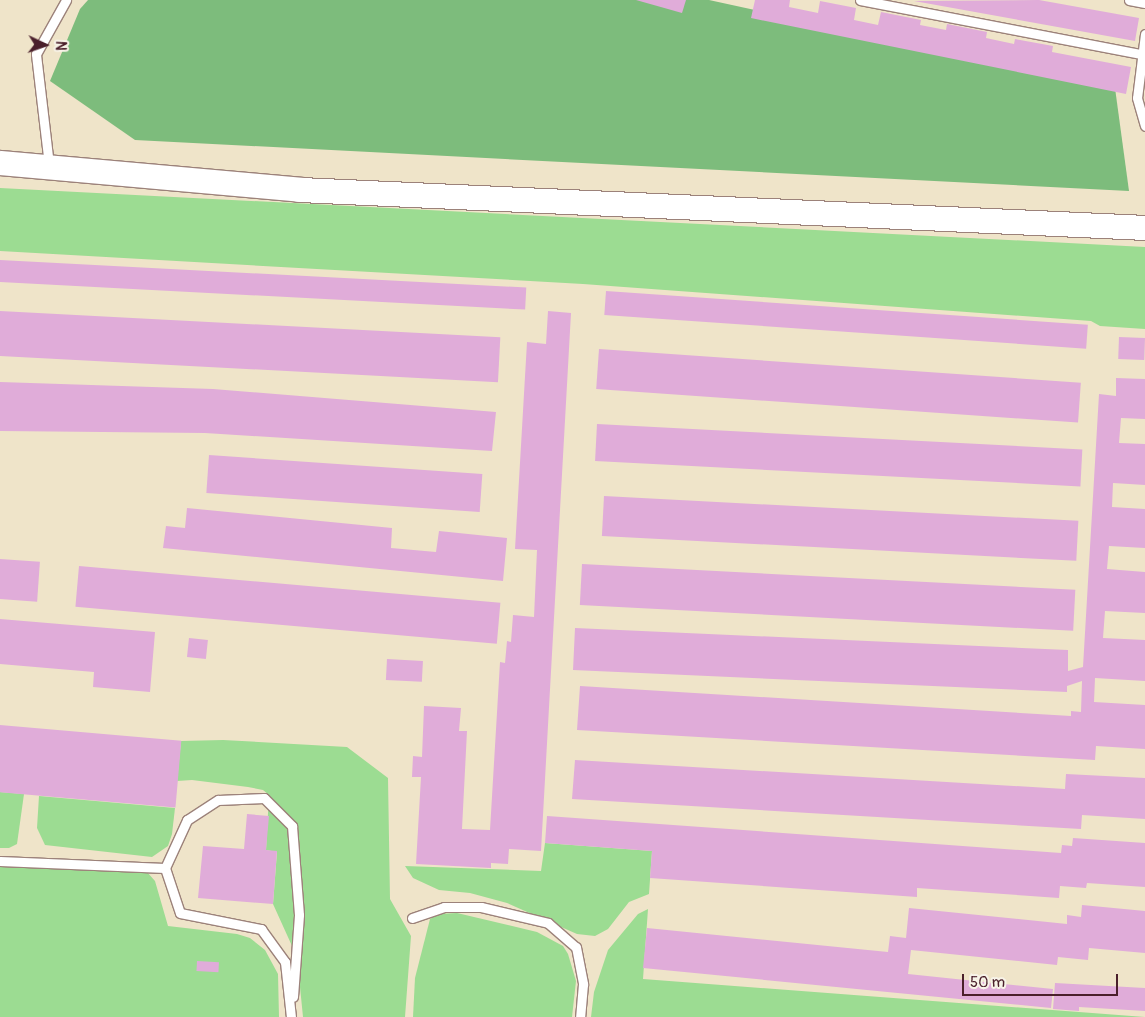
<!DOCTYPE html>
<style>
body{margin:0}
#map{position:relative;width:1145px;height:1017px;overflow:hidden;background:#efe4c9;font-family:Pangolin,sans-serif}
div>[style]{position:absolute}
.green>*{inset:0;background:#9cdc92}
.forest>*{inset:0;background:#7dbc7c}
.building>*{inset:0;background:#e0acd9;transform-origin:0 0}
.roads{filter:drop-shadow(1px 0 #9c827a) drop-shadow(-1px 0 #9c827a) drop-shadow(0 1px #9c827a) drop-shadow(0 -1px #9c827a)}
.service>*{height:9px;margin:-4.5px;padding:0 4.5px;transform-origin:4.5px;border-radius:4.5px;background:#fff}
.tertiary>*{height:24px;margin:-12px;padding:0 12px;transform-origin:12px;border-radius:12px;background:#fff}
span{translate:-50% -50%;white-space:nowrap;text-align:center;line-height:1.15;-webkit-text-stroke:5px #f7f3e8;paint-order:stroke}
.north{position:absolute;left:20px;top:20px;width:50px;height:50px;-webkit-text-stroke:4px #f7f3e8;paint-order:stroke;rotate:93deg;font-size:14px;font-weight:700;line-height:20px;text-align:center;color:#4a1f2b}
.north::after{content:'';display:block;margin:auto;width:18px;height:22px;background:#4a1f2b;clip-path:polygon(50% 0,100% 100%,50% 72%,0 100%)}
.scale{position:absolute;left:962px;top:974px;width:156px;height:22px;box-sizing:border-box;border:2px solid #4a1f2b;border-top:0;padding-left:6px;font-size:15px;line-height:18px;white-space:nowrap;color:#4a1f2b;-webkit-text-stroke:4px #f7f3e8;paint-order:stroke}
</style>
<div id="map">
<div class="green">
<div style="clip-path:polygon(0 188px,1145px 247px,1145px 329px,1100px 326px,1091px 321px,583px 284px,0 251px)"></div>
<div style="clip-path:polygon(223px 740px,347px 747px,388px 778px,390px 899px,411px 936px,405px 1017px,303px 1017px,297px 957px,273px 904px,277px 852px,266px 850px,269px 795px,263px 790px,248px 787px,192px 780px,177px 781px,181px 741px)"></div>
<div style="clip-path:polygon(0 792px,24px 794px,17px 844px,9px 848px,0 848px)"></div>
<div style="clip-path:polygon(39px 796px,175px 808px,172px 834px,168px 846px,152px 857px,45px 845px,37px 828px)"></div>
<div style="clip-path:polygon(545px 843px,652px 851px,649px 894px,629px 902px,608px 929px,595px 936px,577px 934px,507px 903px,470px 893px,439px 890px,413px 878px,405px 866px,541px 871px)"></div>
<div style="clip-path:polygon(0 864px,147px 872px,155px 881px,168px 926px,237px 934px,250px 938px,265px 950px,278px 974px,279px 1017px,0 1017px)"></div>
<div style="clip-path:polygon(648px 909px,643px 979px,1145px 1017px,591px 1017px,594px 992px,608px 950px,638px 914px)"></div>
<div style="clip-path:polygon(457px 913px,537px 932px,563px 946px,568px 954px,576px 981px,572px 1017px,413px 1017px,415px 978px,430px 919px,438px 914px)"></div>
</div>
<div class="forest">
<div style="clip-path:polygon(88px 0,709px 0,1115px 88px,1129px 191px,135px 140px,50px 81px,80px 9px)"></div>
</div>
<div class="building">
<div style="clip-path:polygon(636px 0,686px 0,682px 13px)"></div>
<div style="clip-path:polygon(755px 0,790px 0,789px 7px,818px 13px,820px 1px,856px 8px,854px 20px,878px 25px,881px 12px,921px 20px,920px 25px,946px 30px,947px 24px,987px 32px,986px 38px,1014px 44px,1015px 39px,1053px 46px,1052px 52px,1131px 67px,1126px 94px,751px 18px)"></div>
<div style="clip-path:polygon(1039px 0,1139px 18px,1135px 41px,914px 1px)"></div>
<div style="left:0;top:260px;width:527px;height:22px;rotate:3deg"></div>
<div style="left:606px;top:291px;width:483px;height:24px;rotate:4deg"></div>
<div style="left:0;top:311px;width:501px;height:45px;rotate:3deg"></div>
<div style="clip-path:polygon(548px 311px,571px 313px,541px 851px,509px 849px,508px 864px,491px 863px,491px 868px,416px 864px,421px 777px,412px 777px,413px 756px,422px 757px,424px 706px,461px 708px,459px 731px,467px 731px,462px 829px,490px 830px,500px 662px,505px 663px,507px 641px,511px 642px,513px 615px,534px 617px,537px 550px,515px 549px,527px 342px,546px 344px)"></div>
<div style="left:1119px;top:337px;width:26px;height:22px;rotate:2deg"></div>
<div style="left:599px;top:349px;width:483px;height:40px;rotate:4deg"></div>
<div style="clip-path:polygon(1116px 378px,1145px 379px,1145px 419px,1121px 418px,1119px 443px,1145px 444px,1145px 485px,1113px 483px,1112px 507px,1145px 509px,1145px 548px,1109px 546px,1107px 569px,1145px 572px,1145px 613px,1105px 611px,1103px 638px,1145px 640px,1145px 681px,1095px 678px,1094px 702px,1145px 705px,1145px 749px,1096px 746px,1095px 760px,577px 730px,580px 686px,1071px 716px,1071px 711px,1081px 712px,1082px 681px,1067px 686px,1067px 692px,573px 670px,575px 628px,1068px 650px,1068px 671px,1083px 667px,1099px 394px,1116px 396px)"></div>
<div style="clip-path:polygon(0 382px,213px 389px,496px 412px,492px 451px,205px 433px,0 431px)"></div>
<div style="left:597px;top:424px;width:486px;height:37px;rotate:3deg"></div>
<div style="left:209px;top:455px;width:274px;height:38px;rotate:4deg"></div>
<div style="left:604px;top:496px;width:475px;height:40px;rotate:3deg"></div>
<div style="clip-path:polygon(187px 508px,392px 528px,391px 548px,436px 552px,439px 531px,507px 538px,503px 581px,163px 548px,166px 526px,185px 528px)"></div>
<div style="left:0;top:559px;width:40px;height:40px;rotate:4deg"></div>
<div style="left:582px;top:564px;width:494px;height:41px;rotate:3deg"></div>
<div style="left:79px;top:566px;width:423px;height:41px;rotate:5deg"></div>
<div style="clip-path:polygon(0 619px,155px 632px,150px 692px,93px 687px,94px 672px,0 664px)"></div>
<div style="left:189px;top:638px;width:19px;height:19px;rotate:6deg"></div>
<div style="left:387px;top:659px;width:36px;height:21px;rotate:3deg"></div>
<div style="left:0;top:725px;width:182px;height:67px;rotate:5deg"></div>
<div style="clip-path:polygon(575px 760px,1065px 789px,1066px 774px,1145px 778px,1145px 819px,1082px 815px,1081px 829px,572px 799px)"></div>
<div style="clip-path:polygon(247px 814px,269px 816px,266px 850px,277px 851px,273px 904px,198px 898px,203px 846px,244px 849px)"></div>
<div style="clip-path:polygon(547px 816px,1061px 853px,1062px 845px,1072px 846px,1073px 838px,1145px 843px,1145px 887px,1087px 883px,1086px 888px,1060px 886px,1059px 898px,917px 888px,917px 897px,650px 878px,652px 851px,545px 843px)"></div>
<div style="clip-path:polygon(1082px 905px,1145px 911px,1145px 953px,1089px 948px,1088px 960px,1058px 957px,1057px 965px,911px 950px,908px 974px,1053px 989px,1051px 1008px,643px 968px,647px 928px,888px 952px,890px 936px,906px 938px,909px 908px,1067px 924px,1067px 915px,1081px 917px)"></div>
<div style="left:197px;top:961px;width:22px;height:10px;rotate:3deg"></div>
<div style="clip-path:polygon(1055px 983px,1145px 988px,1145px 1011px,1079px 1007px,1079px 1011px,1053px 1009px)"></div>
</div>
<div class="roads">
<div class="service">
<div style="left:860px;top:0;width:285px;rotate:10.9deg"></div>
<div style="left:1129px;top:0;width:16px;rotate:11deg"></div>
<div style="left:1145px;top:34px;width:64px;rotate:97.1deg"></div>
<div style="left:1137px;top:98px;width:29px;rotate:74deg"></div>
<div style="left:49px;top:165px;width:112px;rotate:-96.7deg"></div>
<div style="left:36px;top:54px;width:62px;rotate:-60.9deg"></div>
<div style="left:0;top:861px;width:165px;rotate:2.4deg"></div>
<div style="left:165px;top:868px;width:47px;rotate:71.6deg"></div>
<div style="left:180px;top:913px;width:83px;rotate:11.2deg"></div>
<div style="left:261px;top:929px;width:41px;rotate:54deg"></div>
<div style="left:285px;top:962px;width:55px;rotate:83.8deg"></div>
<div style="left:165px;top:868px;width:53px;rotate:-65.4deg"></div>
<div style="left:187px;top:820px;width:37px;rotate:-33deg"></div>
<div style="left:218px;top:800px;width:46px;rotate:-2.5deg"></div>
<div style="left:264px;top:798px;width:40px;rotate:45deg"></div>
<div style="left:292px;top:826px;width:89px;rotate:85.5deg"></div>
<div style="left:299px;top:915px;width:82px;rotate:94.2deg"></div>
<div style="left:412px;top:918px;width:34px;rotate:-19deg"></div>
<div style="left:444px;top:907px;width:37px"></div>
<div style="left:481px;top:907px;width:69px;rotate:13.4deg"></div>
<div style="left:548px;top:923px;width:37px;rotate:41deg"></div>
<div style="left:576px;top:947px;width:38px;rotate:79deg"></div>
<div style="left:583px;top:984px;width:33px;rotate:95deg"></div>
</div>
<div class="tertiary">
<div style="left:0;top:163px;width:301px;rotate:5.1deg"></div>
<div style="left:300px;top:190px;width:846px;rotate:2.57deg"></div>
</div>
</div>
<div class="north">N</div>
<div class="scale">50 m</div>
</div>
